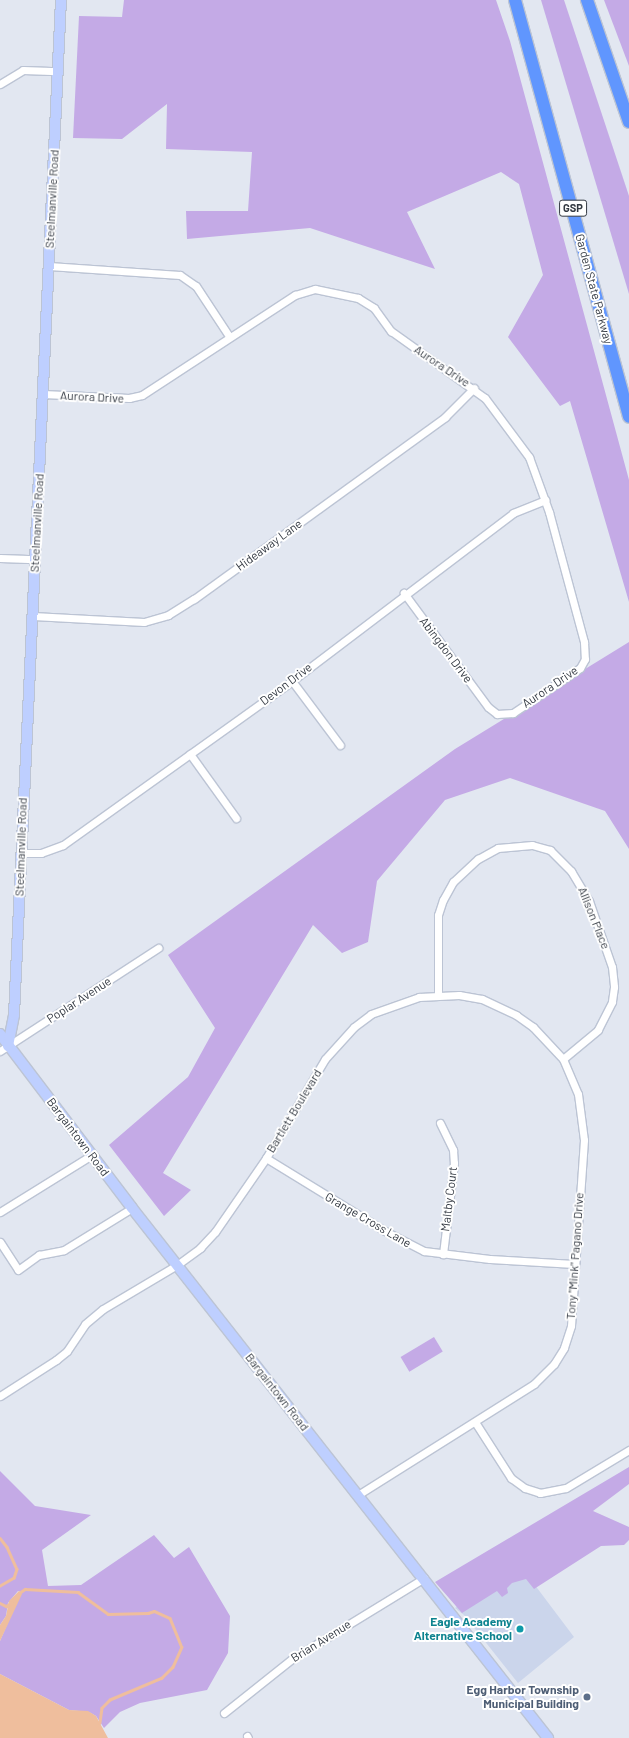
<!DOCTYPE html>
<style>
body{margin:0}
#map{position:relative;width:629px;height:1738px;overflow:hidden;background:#e2e7f1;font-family:Barlow,sans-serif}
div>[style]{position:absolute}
.education>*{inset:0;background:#cbd5eb}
.green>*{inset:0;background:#c4aae6;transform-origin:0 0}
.water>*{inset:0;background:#efbe9d}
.stream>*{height:2.5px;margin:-1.25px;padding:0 1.25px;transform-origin:1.25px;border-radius:1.25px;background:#efbe9d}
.roads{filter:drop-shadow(1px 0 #bcc4d4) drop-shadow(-1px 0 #bcc4d4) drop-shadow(0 1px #bcc4d4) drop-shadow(0 -1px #bcc4d4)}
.street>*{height:7px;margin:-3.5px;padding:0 3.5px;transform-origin:3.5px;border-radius:3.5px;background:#fff}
.secondary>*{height:10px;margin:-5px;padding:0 5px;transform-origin:5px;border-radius:5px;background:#becfff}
.highway>*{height:12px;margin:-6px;padding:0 6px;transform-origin:6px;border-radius:6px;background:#6096fe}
.dots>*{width:11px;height:11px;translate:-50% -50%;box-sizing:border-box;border:2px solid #fff;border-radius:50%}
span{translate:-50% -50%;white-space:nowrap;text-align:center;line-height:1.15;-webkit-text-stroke:4px #fff;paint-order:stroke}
.shield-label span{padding:1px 3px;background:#fff;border:1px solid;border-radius:3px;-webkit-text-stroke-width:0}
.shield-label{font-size:11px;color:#333942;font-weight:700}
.street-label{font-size:12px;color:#333942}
.culture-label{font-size:12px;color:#0d838f;font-weight:700}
.right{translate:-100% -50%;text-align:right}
.service-label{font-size:12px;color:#4e5e75;font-weight:700}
</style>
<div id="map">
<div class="education">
<div style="clip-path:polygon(516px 1560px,574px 1637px,518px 1683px,464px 1615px,455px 1608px)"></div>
</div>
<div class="green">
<div style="clip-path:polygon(124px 0,496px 0,510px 41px,629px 480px,629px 602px,570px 401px,560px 406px,508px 337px,543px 275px,519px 184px,501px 172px,407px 212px,435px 269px,310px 228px,187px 239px,186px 211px,248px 211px,252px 152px,166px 149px,167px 104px,122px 139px,73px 138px,79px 16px,122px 17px)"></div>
<div style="clip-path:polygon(541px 0,564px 0,629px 196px,629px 294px)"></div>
<div style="clip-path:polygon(604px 0,629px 0,629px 66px)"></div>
<div style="clip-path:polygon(629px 642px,629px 849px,605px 811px,510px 778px,445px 800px,377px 881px,368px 942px,342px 953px,313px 925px,163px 1173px,191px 1190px,164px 1216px,109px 1145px,188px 1077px,215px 1028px,168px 955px,455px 749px)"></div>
<div style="left:434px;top:1337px;width:17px;height:39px;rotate:59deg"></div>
<div style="clip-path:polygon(629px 1467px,629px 1484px,593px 1511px,629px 1527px,629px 1540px,624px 1545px,601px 1546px,534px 1589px,526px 1579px,512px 1583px,507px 1588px,508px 1593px,502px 1597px,497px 1591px,462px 1613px,435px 1582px)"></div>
<div style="clip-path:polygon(0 1471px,35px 1506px,91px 1515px,42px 1550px,48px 1586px,81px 1585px,154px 1535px,174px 1558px,189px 1547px,230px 1616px,228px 1653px,207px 1690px,140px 1703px,120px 1712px,104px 1728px,96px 1716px,89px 1712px,69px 1710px,0 1674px,0 1641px,21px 1592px,18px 1591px,8px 1603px,6px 1616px,0 1625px)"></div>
</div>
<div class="water">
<div style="clip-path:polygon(19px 1591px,22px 1594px,0 1641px,0 1625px,6px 1616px,9px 1601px)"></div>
<div style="clip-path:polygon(0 1674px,69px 1710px,88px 1711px,96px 1716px,108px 1738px,0 1738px)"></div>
</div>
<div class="stream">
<div style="left:0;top:1538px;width:11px;rotate:52deg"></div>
<div style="left:7px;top:1547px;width:24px;rotate:66deg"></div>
<div style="left:17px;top:1569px;width:9px;rotate:108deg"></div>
<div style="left:14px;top:1578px;width:16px;rotate:150deg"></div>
<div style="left:19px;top:1593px;width:7px;rotate:-34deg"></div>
<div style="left:25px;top:1589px;width:53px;rotate:3.2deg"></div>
<div style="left:78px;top:1592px;width:37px;rotate:36deg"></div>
<div style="left:108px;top:1614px;width:40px;rotate:-1.4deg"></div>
<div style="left:148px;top:1613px;width:6px;rotate:-18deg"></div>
<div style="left:154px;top:1611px;width:17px;rotate:24deg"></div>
<div style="left:170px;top:1618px;width:31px;rotate:68deg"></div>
<div style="left:182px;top:1647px;width:22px;rotate:114deg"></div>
<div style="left:173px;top:1667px;width:16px;rotate:135deg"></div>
<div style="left:162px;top:1678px;width:56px;rotate:157.1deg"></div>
<div style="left:110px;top:1700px;width:11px;rotate:135deg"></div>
<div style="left:102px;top:1708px;width:15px;rotate:98deg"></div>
<div style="left:0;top:1603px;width:7px;rotate:27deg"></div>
<div style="left:6px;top:1606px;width:6px;rotate:-31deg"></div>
</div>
<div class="roads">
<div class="street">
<div style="left:0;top:84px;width:27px;rotate:-31deg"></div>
<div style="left:23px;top:70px;width:35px;rotate:2deg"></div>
<div style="left:49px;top:266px;width:131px;rotate:3.9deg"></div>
<div style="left:180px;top:275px;width:19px;rotate:35deg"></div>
<div style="left:196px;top:286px;width:60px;rotate:56.6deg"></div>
<div style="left:43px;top:394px;width:86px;rotate:2.7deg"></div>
<div style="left:129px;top:398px;width:13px;rotate:-13deg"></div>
<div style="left:142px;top:395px;width:183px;rotate:-33.2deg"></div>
<div style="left:295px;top:295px;width:21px;rotate:-17deg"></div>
<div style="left:315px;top:289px;width:44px;rotate:11.8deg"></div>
<div style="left:358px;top:298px;width:19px;rotate:32deg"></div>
<div style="left:374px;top:308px;width:29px;rotate:54deg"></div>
<div style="left:391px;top:331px;width:115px;rotate:35.5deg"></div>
<div style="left:485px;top:398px;width:74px;rotate:53.3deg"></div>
<div style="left:529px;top:457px;width:59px;rotate:70deg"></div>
<div style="left:549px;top:512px;width:135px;rotate:74.9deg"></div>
<div style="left:584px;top:642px;width:17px;rotate:87deg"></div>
<div style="left:585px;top:659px;width:10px;rotate:119deg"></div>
<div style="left:580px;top:668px;width:81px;rotate:146.1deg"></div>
<div style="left:513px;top:713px;width:16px;rotate:176deg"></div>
<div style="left:497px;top:714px;width:11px;rotate:-142deg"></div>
<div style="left:488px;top:707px;width:142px;rotate:-126.4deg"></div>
<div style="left:0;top:558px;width:35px;rotate:2deg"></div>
<div style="left:33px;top:616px;width:111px;rotate:3.1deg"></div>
<div style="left:144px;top:622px;width:25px;rotate:-16deg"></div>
<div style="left:168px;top:615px;width:31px;rotate:-32deg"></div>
<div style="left:194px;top:599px;width:310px;rotate:-35.9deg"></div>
<div style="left:445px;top:417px;width:41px;rotate:-45deg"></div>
<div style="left:292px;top:681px;width:80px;rotate:53.1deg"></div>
<div style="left:190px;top:754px;width:79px;rotate:54.3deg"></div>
<div style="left:21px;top:853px;width:20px"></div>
<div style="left:41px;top:853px;width:23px;rotate:-20deg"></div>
<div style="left:63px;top:845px;width:282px;rotate:-35.6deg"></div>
<div style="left:292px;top:681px;width:278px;rotate:-37.2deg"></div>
<div style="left:513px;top:513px;width:35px;rotate:-22deg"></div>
<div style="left:438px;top:994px;width:79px;rotate:-90deg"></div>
<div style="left:438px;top:915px;width:16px;rotate:-72deg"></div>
<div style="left:443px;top:900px;width:21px;rotate:-61deg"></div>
<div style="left:453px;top:882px;width:34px;rotate:-43deg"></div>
<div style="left:478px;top:859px;width:23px;rotate:-29deg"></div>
<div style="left:498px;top:848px;width:34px;rotate:-5deg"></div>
<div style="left:532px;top:845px;width:19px;rotate:16deg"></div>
<div style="left:550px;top:850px;width:30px;rotate:45deg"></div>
<div style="left:571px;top:871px;width:35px;rotate:59deg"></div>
<div style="left:589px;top:901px;width:70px;rotate:70.8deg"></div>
<div style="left:612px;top:967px;width:20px;rotate:84deg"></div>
<div style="left:614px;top:987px;width:15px;rotate:98deg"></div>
<div style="left:612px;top:1002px;width:31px;rotate:117deg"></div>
<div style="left:598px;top:1030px;width:45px;rotate:140.4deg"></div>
<div style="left:0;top:1051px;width:189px;rotate:-33.1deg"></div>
<div style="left:440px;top:1123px;width:30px;rotate:64deg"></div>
<div style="left:453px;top:1150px;width:13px;rotate:86deg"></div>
<div style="left:454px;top:1163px;width:92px;rotate:96.9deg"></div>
<div style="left:266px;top:1158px;width:140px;rotate:31.5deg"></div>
<div style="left:385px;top:1231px;width:44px;rotate:27.1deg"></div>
<div style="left:424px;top:1251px;width:66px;rotate:6.9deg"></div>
<div style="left:490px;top:1259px;width:84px;rotate:3.4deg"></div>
<div style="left:0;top:1212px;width:108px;rotate:-31.8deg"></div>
<div style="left:0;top:1242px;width:33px;rotate:57deg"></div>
<div style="left:18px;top:1270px;width:26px;rotate:-36deg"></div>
<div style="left:39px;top:1255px;width:25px;rotate:-11deg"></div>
<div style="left:64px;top:1250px;width:80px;rotate:-31.7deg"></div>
<div style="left:0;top:1396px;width:67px;rotate:-32.7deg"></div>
<div style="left:56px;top:1360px;width:14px;rotate:-39deg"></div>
<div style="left:67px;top:1351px;width:32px;rotate:-56deg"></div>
<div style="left:85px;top:1324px;width:23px;rotate:-40deg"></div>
<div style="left:103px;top:1309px;width:86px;rotate:-30.7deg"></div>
<div style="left:177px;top:1265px;width:29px;rotate:-36deg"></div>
<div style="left:200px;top:1248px;width:22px;rotate:-47deg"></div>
<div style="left:215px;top:1232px;width:90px;rotate:-55.4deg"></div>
<div style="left:266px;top:1158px;width:115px;rotate:-59.2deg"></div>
<div style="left:325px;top:1059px;width:43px;rotate:-47.8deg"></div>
<div style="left:354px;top:1027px;width:21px;rotate:-37deg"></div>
<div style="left:371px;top:1014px;width:51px;rotate:-19.5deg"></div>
<div style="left:419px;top:997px;width:40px;rotate:-2.9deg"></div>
<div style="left:459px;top:995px;width:23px;rotate:10deg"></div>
<div style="left:482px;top:999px;width:38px;rotate:25deg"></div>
<div style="left:516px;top:1015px;width:21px;rotate:35deg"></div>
<div style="left:533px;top:1027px;width:44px;rotate:46.8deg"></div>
<div style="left:563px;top:1059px;width:38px;rotate:67deg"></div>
<div style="left:578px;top:1094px;width:46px;rotate:82.6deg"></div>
<div style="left:584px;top:1140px;width:186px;rotate:94deg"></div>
<div style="left:571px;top:1326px;width:23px;rotate:108deg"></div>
<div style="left:564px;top:1348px;width:19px;rotate:122deg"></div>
<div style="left:554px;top:1364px;width:28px;rotate:135deg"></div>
<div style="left:534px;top:1384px;width:208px;rotate:147.8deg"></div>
<div style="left:475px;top:1422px;width:67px;rotate:57.3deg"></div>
<div style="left:511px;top:1478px;width:17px;rotate:36deg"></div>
<div style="left:525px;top:1488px;width:16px;rotate:18deg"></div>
<div style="left:540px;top:1493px;width:26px;rotate:-11deg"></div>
<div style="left:566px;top:1488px;width:74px;rotate:-31.1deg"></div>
<div style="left:224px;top:1713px;width:87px;rotate:-38.5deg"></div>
<div style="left:292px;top:1659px;width:155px;rotate:-31.5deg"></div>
<div style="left:247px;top:1736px;width:2px;rotate:63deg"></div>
</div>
<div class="secondary">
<div style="left:0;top:1034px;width:218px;rotate:52.8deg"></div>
<div style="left:132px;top:1208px;width:674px;rotate:51.87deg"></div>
<div style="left:8px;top:1046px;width:32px;rotate:-79deg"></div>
<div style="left:14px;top:1015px;width:1016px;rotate:-87.35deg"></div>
</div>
<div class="highway">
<div style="left:515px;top:0;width:432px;rotate:74.7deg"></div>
<div style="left:587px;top:0;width:129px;rotate:71deg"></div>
</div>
</div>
<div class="dots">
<div style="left:520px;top:1629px;background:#0f9aa8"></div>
<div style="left:587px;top:1697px;background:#5c6f8a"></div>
</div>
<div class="shield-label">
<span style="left:573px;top:208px">GSP</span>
</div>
<div class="street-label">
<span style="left:52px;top:199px;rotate:-87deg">Steelmanville Road</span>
<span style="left:594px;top:289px;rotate:75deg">Garden State Parkway</span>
<span style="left:442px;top:366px;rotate:34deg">Aurora Drive</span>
<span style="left:92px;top:397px;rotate:3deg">Aurora Drive</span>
<span style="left:37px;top:523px;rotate:-87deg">Steelmanville Road</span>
<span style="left:269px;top:545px;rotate:-36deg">Hideaway Lane</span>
<span style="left:446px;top:650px;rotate:53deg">Abingdon Drive</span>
<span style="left:286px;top:684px;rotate:-37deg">Devon Drive</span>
<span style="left:550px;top:687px;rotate:-34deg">Aurora Drive</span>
<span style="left:21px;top:847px;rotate:-88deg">Steelmanville Road</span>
<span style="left:594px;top:918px;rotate:68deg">Allison Place</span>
<span style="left:79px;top:1000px;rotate:-33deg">Poplar Avenue</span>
<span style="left:294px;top:1111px;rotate:-59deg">Bartlett Boulevard</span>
<span style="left:78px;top:1137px;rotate:53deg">Bargaintown Road</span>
<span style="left:449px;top:1199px;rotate:-83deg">Maltby Court</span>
<span style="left:368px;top:1220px;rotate:30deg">Grange Cross Lane</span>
<span style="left:575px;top:1256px;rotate:-86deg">Tony "Mink" Pagano Drive</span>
<span style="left:277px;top:1392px;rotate:52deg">Bargaintown Road</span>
<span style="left:321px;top:1641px;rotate:-32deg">Brian Avenue</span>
</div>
<div class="culture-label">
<span class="right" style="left:512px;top:1629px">Eagle Academy<br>Alternative School</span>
</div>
<div class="service-label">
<span class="right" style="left:579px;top:1697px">Egg Harbor Township<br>Municipal Building</span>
</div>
</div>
